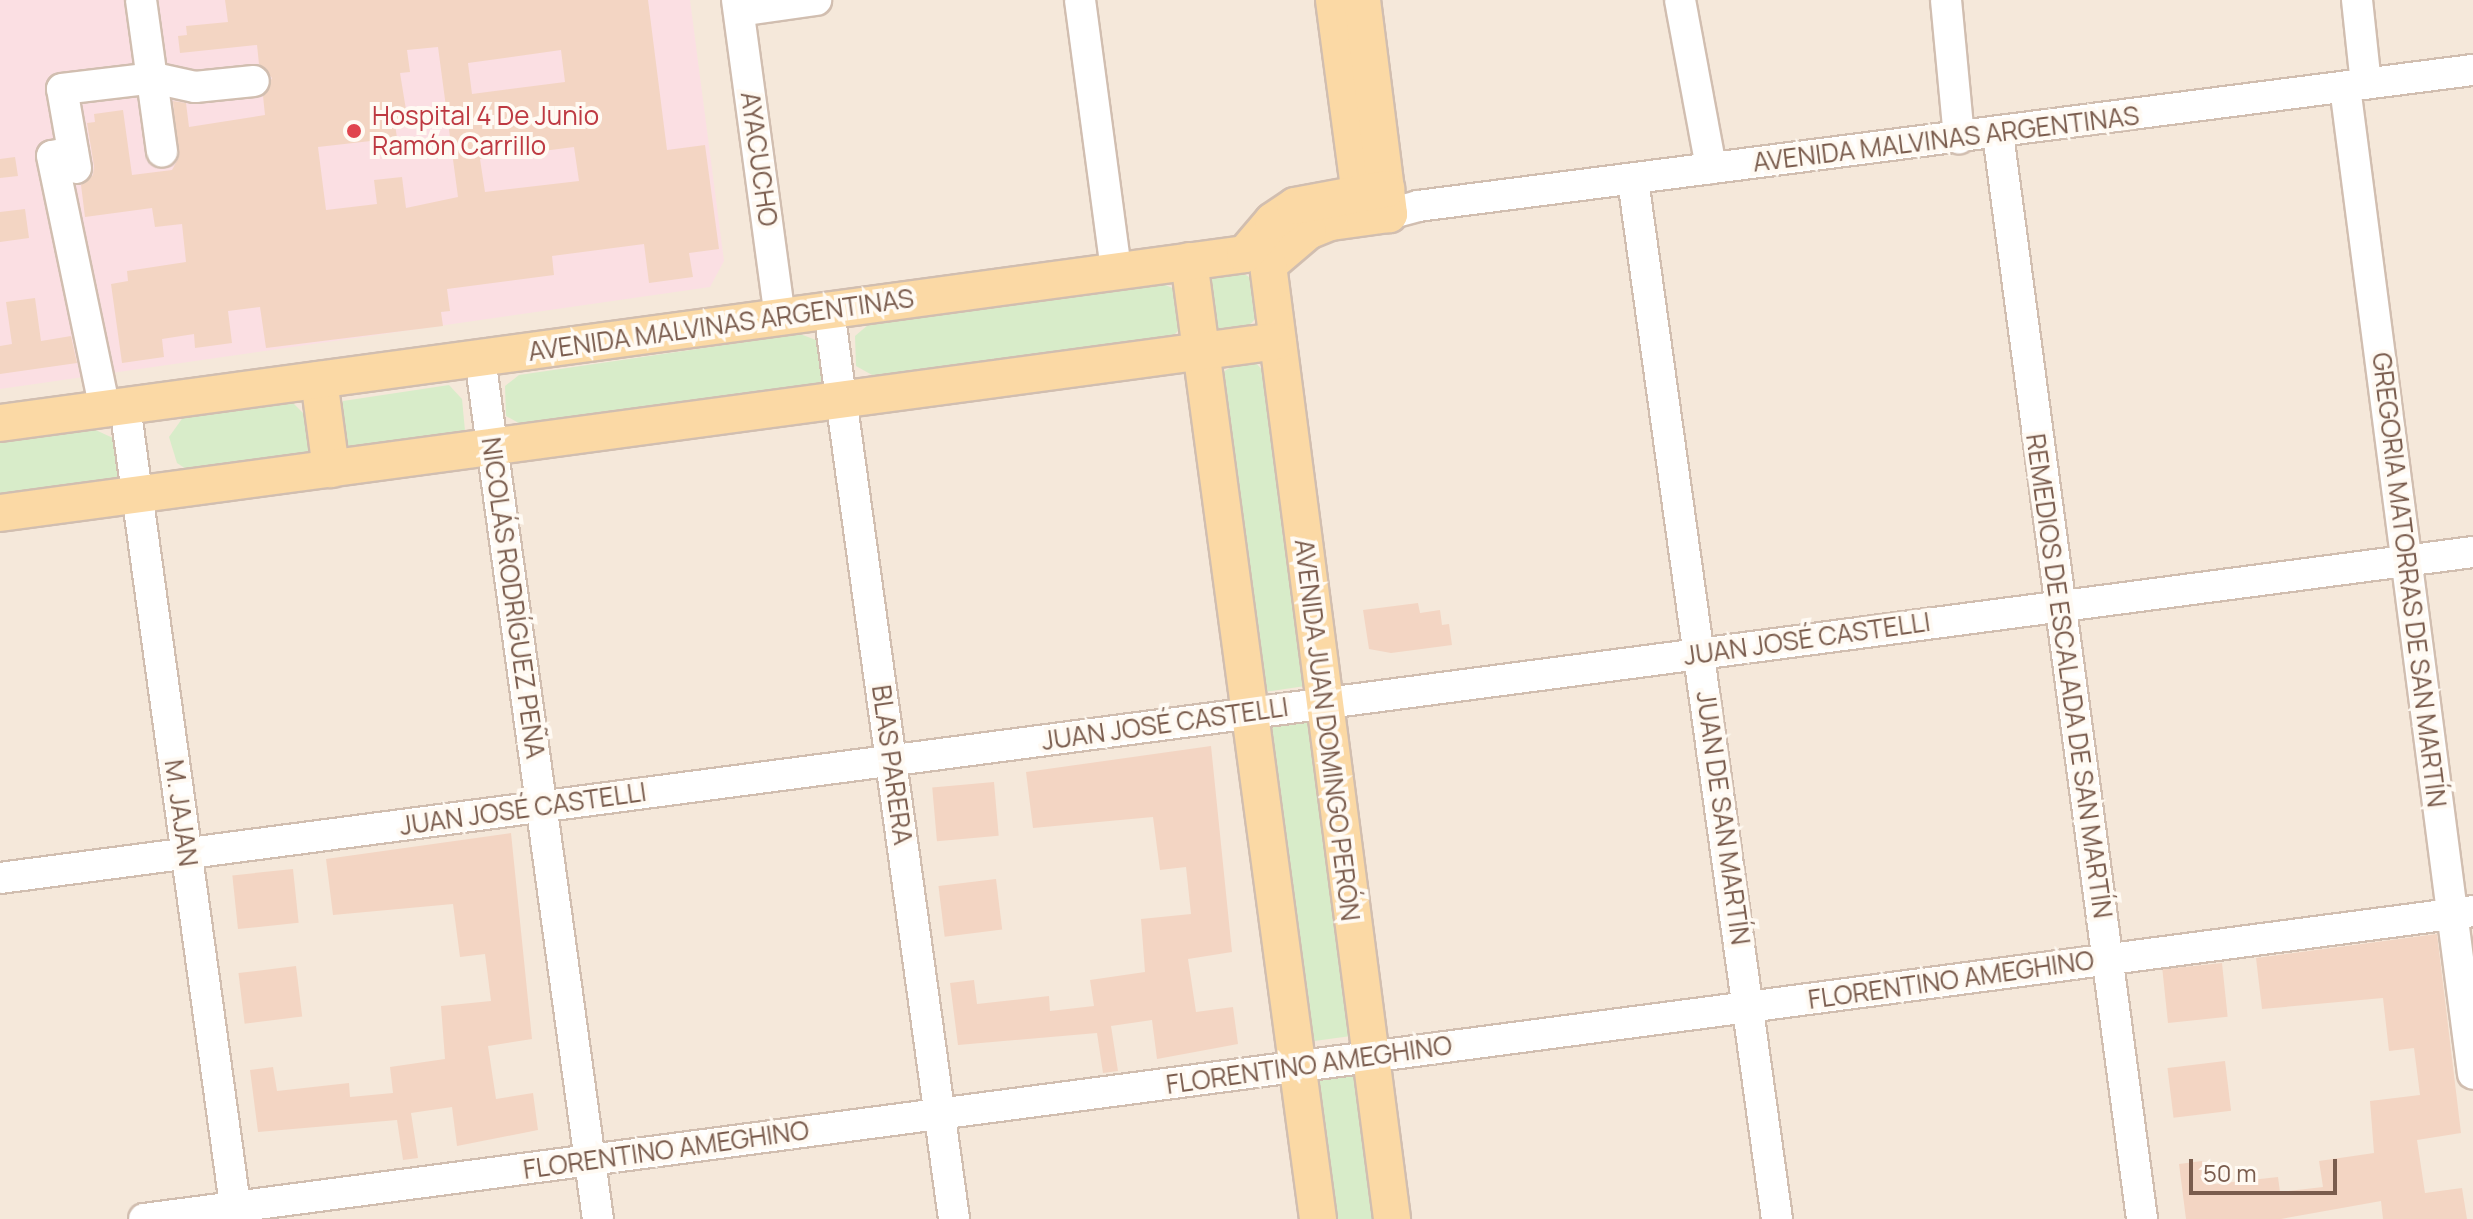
<!DOCTYPE html>
<meta charset="utf-8">
<style>
body{margin:0}
#map{position:relative;width:2473px;height:1219px;overflow:hidden;background:#fdf6ec;font-family:Manrope,sans-serif}
div>[style]{position:absolute}
.residential>*{inset:0;background:#f5e8da;transform-origin:0 0}
.medical>*{inset:0;background:#fbdfe3}
.green>*{inset:0;background:#d8ecc9;transform-origin:0 0}
.round{border-radius:50%}
.building>*{inset:0;background:#f3d5c3;transform-origin:0 0}
.roads{filter:drop-shadow(2px 0 #d1beb0) drop-shadow(-2px 0 #d1beb0) drop-shadow(0 2px #d1beb0) drop-shadow(0 -2px #d1beb0)}
.minor>*{height:30px;margin:-15px;padding:0 15px;transform-origin:15px;border-radius:15px;background:#fff}
.major>*{height:36px;margin:-18px;padding:0 18px;transform-origin:18px;border-radius:18px;background:#fbd9a5}
.dots>*{width:22px;height:22px;translate:-50% -50%;box-sizing:border-box;border:4px solid #fffaf3;border-radius:50%}
span{translate:-50% -50%;white-space:nowrap;text-align:center;line-height:1.15;-webkit-text-stroke:8px #fffaf3;paint-order:stroke}
.health-label{font-size:26px;color:#be3a42}
.left{translate:0 -50%;text-align:left}
.street-label{font-size:26px;color:#7a5c4d}
.scale{position:absolute;left:2189px;top:1159px;width:148px;height:36px;box-sizing:border-box;border:4px solid #7a5c4d;border-top:0;padding-left:10px;font-size:24px;line-height:28px;white-space:nowrap;color:#7a5c4d;-webkit-text-stroke:6px #fffaf3;paint-order:stroke}
</style>
<div id="map">
<div class="residential">
<div style="left:0;top:0;width:2473px;height:1219px"></div>
</div>
<div class="medical">
<div style="clip-path:polygon(0 0,690px 0,724px 261px,710px 287px,0 389px)"></div>
</div>
<div class="green">
<div class="round" style="left:1201px;top:271px;width:60px;height:60px"></div>
<div style="clip-path:polygon(1161px 283px,1179px 291px,1186px 323px,1169px 340px,881px 380px,856px 366px,855px 336px,868px 325px)"></div>
<div style="clip-path:polygon(800px 334px,816px 340px,828px 373px,812px 392px,531px 430px,506px 416px,505px 386px,519px 375px)"></div>
<div style="clip-path:polygon(1255px 362px,1267px 375px,1312px 685px,1264px 692px,1217px 376px,1234px 365px)"></div>
<div style="clip-path:polygon(449px 385px,462px 399px,465px 431px,451px 444px,359px 456px,345px 444px,337px 417px,343px 401px)"></div>
<div style="clip-path:polygon(292px 402px,309px 419px,316px 449px,298px 463px,198px 477px,177px 463px,169px 437px,184px 416px)"></div>
<div style="clip-path:polygon(89px 427px,113px 438px,124px 487px,0 504px,0 441px)"></div>
<div style="left:1314px;top:720px;width:318px;height:48px;rotate:82deg"></div>
<div style="left:1359px;top:1067px;width:154px;height:48px;rotate:82deg"></div>
</div>
<div class="building">
<div style="clip-path:polygon(evenodd,225px 0,648px 0,667px 150px,705px 145px,719px 249px,689px 253px,693px 277px,649px 283px,644px 244px,552px 256px,554px 275px,447px 289px,450px 311px,441px 312px,443px 326px,266px 348px,260px 307px,228px 311px,232px 343px,195px 348px,194px 334px,162px 339px,164px 357px,122px 363px,111px 284px,128px 281px,127px 271px,186px 262px,182px 224px,155px 227px,152px 208px,85px 217px,81px 185px,93px 175px,94px 166px,87px 123px,95px 122px,94px 114px,123px 110px,132px 175px,172px 170px,178px 159px,173px 101px,186px 103px,189px 127px,265px 115px,263px 96px,272px 78px,259px 64px,257px 45px,180px 53px,178px 36px,187px 35px,186px 26px,228px 22px,225px 0,438px 47px,458px 197px,406px 208px,402px 177px,374px 180px,377px 204px,326px 210px,318px 147px,397px 138px,395px 124px,408px 122px,400px 73px,410px 72px,407px 50px,438px 47px,225px 0,561px 50px,565px 82px,472px 94px,468px 63px,561px 50px,225px 0,574px 147px,579px 181px,485px 192px,480px 159px,574px 147px)"></div>
<div style="clip-path:polygon(15px 157px,18px 176px,0 178px,0 159px)"></div>
<div style="clip-path:polygon(25px 209px,29px 238px,0 242px,0 212px)"></div>
<div style="clip-path:polygon(35px 298px,41px 341px,71px 336px,77px 363px,0 374px,0 346px,12px 344px,6px 302px)"></div>
<div style="clip-path:polygon(1418px 603px,1420px 613px,1440px 610px,1442px 625px,1449px 624px,1452px 645px,1391px 653px,1369px 649px,1363px 610px)"></div>
<div style="clip-path:polygon(1211px 746px,1232px 952px,1188px 959px,1196px 1012px,1233px 1007px,1238px 1044px,1157px 1059px,1152px 1020px,1111px 1026px,1118px 1071px,1103px 1073px,1097px 1033px,958px 1045px,950px 983px,974px 980px,977px 1004px,1049px 996px,1050px 1011px,1094px 1006px,1090px 980px,1145px 972px,1141px 919px,1191px 914px,1186px 867px,1160px 870px,1153px 817px,1033px 828px,1026px 772px)"></div>
<div style="left:994px;top:782px;width:54px;height:62px;rotate:85deg"></div>
<div style="clip-path:polygon(511px 833px,532px 1039px,488px 1046px,496px 1099px,533px 1093px,538px 1130px,457px 1146px,452px 1107px,411px 1113px,418px 1158px,403px 1160px,397px 1120px,258px 1132px,250px 1070px,273px 1067px,277px 1091px,349px 1083px,350px 1097px,393px 1093px,390px 1067px,445px 1059px,441px 1006px,491px 1001px,485px 954px,460px 957px,453px 904px,333px 915px,326px 859px)"></div>
<div style="left:293px;top:869px;width:54px;height:61px;rotate:84deg"></div>
<div style="left:996px;top:879px;width:51px;height:58px;rotate:83deg"></div>
<div style="clip-path:polygon(2437px 934px,2461px 1133px,2417px 1140px,2425px 1193px,2462px 1188px,2467px 1219px,2383px 1219px,2381px 1201px,2281px 1219px,2186px 1219px,2179px 1164px,2202px 1161px,2206px 1185px,2278px 1177px,2280px 1192px,2323px 1187px,2319px 1161px,2374px 1153px,2370px 1101px,2420px 1095px,2414px 1048px,2389px 1051px,2383px 998px,2262px 1009px,2256px 958px)"></div>
<div style="left:2222px;top:963px;width:54px;height:60px;rotate:84deg"></div>
<div style="left:296px;top:966px;width:51px;height:58px;rotate:83deg"></div>
<div style="left:2225px;top:1061px;width:50px;height:58px;rotate:83deg"></div>
</div>
<div class="roads">
<div class="minor">
<div style="left:141px;top:0;width:153px;rotate:82.1deg"></div>
<div style="left:737px;top:0;width:320px;rotate:82.3deg"></div>
<div style="left:1080px;top:0;width:273px;rotate:82.4deg"></div>
<div style="left:1680px;top:0;width:171px;rotate:79.5deg"></div>
<div style="left:1946px;top:0;width:139px;rotate:84.6deg"></div>
<div style="left:2357px;top:0;width:84px;rotate:83.9deg"></div>
<div style="left:739px;top:11px;width:78px;rotate:-8.1deg"></div>
<div style="left:2345px;top:87px;width:995px;rotate:82.61deg"></div>
<div style="left:1998px;top:134px;width:1095px;rotate:82.44deg"></div>
<div style="left:73px;top:152px;width:21px;rotate:169deg"></div>
<div style="left:52px;top:156px;width:258px;rotate:78.2deg"></div>
<div style="left:76px;top:168px;width:80px;rotate:-100deg"></div>
<div style="left:62px;top:89px;width:93px;rotate:-6.8deg"></div>
<div style="left:154px;top:78px;width:42px;rotate:12.4deg"></div>
<div style="left:195px;top:87px;width:59px;rotate:-5.8deg"></div>
<div style="left:1633px;top:180px;width:1049px;rotate:82.11deg"></div>
<div style="left:1389px;top:214px;width:30px;rotate:-15deg"></div>
<div style="left:1418px;top:206px;width:1064px;rotate:-7.35deg"></div>
<div style="left:829px;top:311px;width:917px;rotate:82.16deg"></div>
<div style="left:480px;top:358px;width:869px;rotate:82.2deg"></div>
<div style="left:125px;top:406px;width:821px;rotate:82.16deg"></div>
<div style="left:0;top:878px;width:2494px;rotate:-7.51deg"></div>
<div style="left:144px;top:1219px;width:2349px;rotate:-7.53deg"></div>
</div>
<div class="major">
<div style="left:1334px;top:0;width:218px;rotate:82.4deg"></div>
<div style="left:1362px;top:0;width:216px;rotate:82.8deg"></div>
<div style="left:1389px;top:214px;width:60px;rotate:172.3deg"></div>
<div style="left:1330px;top:222px;width:24px;rotate:158deg"></div>
<div style="left:1308px;top:231px;width:52px;rotate:139.6deg"></div>
<div style="left:1268px;top:265px;width:962px;rotate:82.59deg"></div>
<div style="left:1189px;top:261px;width:967px;rotate:82.33deg"></div>
<div style="left:319px;top:380px;width:90px;rotate:82.3deg"></div>
<div style="left:0;top:423px;width:1256px;rotate:-7.73deg"></div>
<div style="left:1245px;top:254px;width:43px;rotate:-49.7deg"></div>
<div style="left:1273px;top:221px;width:27px;rotate:-34deg"></div>
<div style="left:1295px;top:206px;width:93px;rotate:-10.6deg"></div>
<div style="left:0;top:513px;width:1289px;rotate:-7.67deg"></div>
</div>
</div>
<div class="dots">
<div style="left:354px;top:131px;background:#e0444e"></div>
</div>
<div class="health-label">
<span class="left" style="left:372px;top:131px">Hospital 4 De Junio<br>Ramón Carrillo</span>
</div>
<div class="street-label">
<span style="left:1946px;top:139px;rotate:-7deg">AVENIDA MALVINAS ARGENTINAS</span>
<span style="left:759px;top:159px;rotate:82deg">AYACUCHO</span>
<span style="left:721px;top:325px;rotate:-8deg">AVENIDA MALVINAS ARGENTINAS</span>
<span style="left:2409px;top:580px;rotate:83deg">GREGORIA MATORRAS DE SAN MARTÍN</span>
<span style="left:513px;top:598px;rotate:82deg">NICOLÁS RODRÍGUEZ PEÑA</span>
<span style="left:1807px;top:639px;rotate:-8deg">JUAN JOSÉ CASTELLI</span>
<span style="left:2069px;top:676px;rotate:82deg">REMEDIOS DE ESCALADA DE SAN MARTÍN</span>
<span style="left:1165px;top:724px;rotate:-8deg">JUAN JOSÉ CASTELLI</span>
<span style="left:1327px;top:730px;rotate:83deg">AVENIDA JUAN DOMINGO PERÓN</span>
<span style="left:892px;top:765px;rotate:82deg">BLAS PARERA</span>
<span style="left:523px;top:809px;rotate:-8deg">JUAN JOSÉ CASTELLI</span>
<span style="left:181px;top:813px;rotate:82deg">M. JAJAN</span>
<span style="left:1723px;top:818px;rotate:82deg">JUAN DE SAN MARTÍN</span>
<span style="left:1951px;top:980px;rotate:-8deg">FLORENTINO AMEGHINO</span>
<span style="left:1309px;top:1065px;rotate:-8deg">FLORENTINO AMEGHINO</span>
<span style="left:666px;top:1150px;rotate:-8deg">FLORENTINO AMEGHINO</span>
</div>
<div class="scale">50 m</div>
</div>
